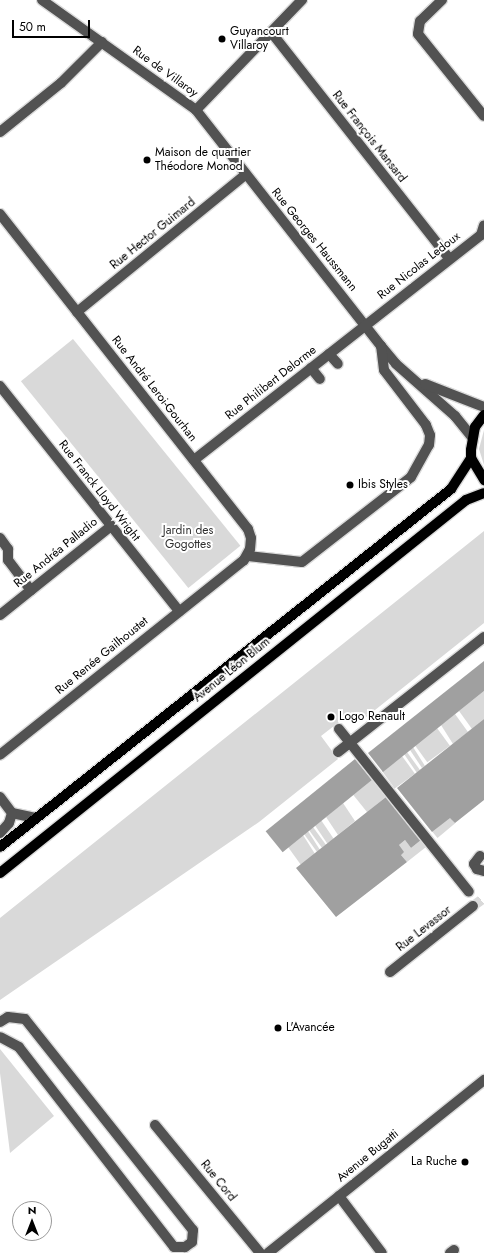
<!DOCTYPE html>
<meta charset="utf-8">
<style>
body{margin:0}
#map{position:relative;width:484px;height:1253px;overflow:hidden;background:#fff;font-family:Jost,sans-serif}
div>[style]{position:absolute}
.green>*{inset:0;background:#d9d9d9;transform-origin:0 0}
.water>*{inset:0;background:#a0a0a0;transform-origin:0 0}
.pier>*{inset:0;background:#fff}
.minor-tunnel>*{height:10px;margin-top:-5px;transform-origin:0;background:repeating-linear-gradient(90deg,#d9d9d9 0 10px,transparent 0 15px)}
.roads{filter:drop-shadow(1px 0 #dbdbdb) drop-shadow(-1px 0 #dbdbdb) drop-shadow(0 1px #dbdbdb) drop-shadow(0 -1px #dbdbdb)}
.minor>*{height:10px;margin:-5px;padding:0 5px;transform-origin:5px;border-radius:5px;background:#525252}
.major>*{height:10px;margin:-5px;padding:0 5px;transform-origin:5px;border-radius:5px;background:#000}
.dots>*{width:11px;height:11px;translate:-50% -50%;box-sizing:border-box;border:2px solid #fff;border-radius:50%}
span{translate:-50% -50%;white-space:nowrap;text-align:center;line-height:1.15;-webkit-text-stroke:4px #fff;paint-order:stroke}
.poi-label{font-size:12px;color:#000}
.left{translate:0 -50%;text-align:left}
.right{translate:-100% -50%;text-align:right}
.street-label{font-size:12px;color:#000}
.park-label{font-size:12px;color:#303030}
.north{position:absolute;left:12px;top:1201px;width:40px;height:40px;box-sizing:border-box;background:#fff;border:1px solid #999;border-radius:50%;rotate:0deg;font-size:11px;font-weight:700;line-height:16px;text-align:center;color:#000}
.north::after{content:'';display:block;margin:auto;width:14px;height:18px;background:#000;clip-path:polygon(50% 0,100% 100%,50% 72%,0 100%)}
.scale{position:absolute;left:12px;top:20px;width:78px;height:18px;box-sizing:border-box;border:2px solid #000;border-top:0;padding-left:5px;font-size:12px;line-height:14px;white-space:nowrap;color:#000;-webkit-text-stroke:3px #fff;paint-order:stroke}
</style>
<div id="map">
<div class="green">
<div style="left:73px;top:339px;width:266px;height:67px;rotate:51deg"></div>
<div style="clip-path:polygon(484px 430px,484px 465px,479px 449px)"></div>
<div style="clip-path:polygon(484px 531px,484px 623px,360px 722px,352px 712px,321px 736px,338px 759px,259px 822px,0 1000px,0 918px)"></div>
<div style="clip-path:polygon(484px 691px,484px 719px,472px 729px,459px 711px)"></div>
<div style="clip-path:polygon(455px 714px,468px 732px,453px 744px,441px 725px)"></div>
<div style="left:437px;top:728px;width:22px;height:28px;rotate:54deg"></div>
<div style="clip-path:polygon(413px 747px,425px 766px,422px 768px,410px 750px)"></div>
<div style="clip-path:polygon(407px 752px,420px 770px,417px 773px,404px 754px)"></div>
<div style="left:402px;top:756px;width:22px;height:25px;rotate:54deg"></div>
<div style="left:372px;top:780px;width:22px;height:24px;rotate:51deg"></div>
<div style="clip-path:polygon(343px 803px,355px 821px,338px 835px,326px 817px)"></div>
<div style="left:450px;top:817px;width:8px;height:23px;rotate:50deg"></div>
<div style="left:321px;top:820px;width:23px;height:8px;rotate:56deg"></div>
<div style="left:313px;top:827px;width:22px;height:5px;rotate:54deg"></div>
<div style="clip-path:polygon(308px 831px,320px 850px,317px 852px,304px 834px)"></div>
<div style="clip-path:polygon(303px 835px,315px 854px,301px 865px,288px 847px)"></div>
<div style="clip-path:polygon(405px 840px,411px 848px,421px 840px,426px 847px,407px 862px,401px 855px,399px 845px)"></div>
<div style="clip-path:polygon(0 1049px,54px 1116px,10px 1153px,0 1073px)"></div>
</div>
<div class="water">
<div style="clip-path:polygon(484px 661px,484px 691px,383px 772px,368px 753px)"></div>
<div style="clip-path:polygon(484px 719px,484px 800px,455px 823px,450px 818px,432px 832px,397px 788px)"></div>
<div style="left:355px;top:759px;width:27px;height:115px;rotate:51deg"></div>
<div style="clip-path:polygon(386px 797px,421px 840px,411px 848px,405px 840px,399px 845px,404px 852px,401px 855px,407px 862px,336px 917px,296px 868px)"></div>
</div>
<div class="pier">
<div style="clip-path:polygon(395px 787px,433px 834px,430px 833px)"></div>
</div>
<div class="minor-tunnel">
<div style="left:473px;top:906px;width:14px;rotate:-36deg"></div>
</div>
<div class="roads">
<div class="minor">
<div style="left:42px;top:0;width:189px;rotate:35.5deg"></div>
<div style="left:196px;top:110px;width:300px;rotate:51.9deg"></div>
<div style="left:381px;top:346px;width:23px;rotate:50deg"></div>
<div style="left:396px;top:364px;width:79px;rotate:41.4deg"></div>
<div style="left:455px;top:416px;width:27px;rotate:51deg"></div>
<div style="left:442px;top:0;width:30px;rotate:136deg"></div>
<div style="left:420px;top:21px;width:13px;rotate:99deg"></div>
<div style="left:418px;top:34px;width:105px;rotate:51.2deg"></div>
<div style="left:271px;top:32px;width:288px;rotate:51.8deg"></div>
<div style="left:196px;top:110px;width:153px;rotate:-46.1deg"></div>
<div style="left:0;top:132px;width:78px;rotate:-38.8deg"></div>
<div style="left:61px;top:83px;width:58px;rotate:-45deg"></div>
<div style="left:0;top:214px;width:401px;rotate:51.8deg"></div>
<div style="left:248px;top:529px;width:9px;rotate:72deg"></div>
<div style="left:251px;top:538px;width:11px;rotate:95deg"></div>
<div style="left:250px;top:549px;width:13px;rotate:119deg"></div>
<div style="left:244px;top:560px;width:312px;rotate:141.4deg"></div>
<div style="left:77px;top:312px;width:217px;rotate:-39.2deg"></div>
<div style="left:329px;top:354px;width:13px;rotate:48deg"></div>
<div style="left:311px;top:368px;width:14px;rotate:51deg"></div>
<div style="left:425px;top:384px;width:63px;rotate:21.3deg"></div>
<div style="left:0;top:386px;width:288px;rotate:51.5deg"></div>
<div style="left:194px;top:460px;width:365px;rotate:-38.1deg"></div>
<div style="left:481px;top:235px;width:10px;rotate:-73deg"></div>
<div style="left:0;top:538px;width:14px;rotate:54deg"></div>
<div style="left:8px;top:549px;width:11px;rotate:90deg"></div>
<div style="left:8px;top:560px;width:38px;rotate:53deg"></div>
<div style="left:248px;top:556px;width:54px;rotate:6.3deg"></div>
<div style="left:302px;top:562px;width:138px;rotate:-37.9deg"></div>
<div style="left:411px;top:477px;width:37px;rotate:-61deg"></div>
<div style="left:429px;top:445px;width:10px;rotate:-84deg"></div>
<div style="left:430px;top:435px;width:11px;rotate:-112deg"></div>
<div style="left:426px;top:425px;width:69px;rotate:-127.4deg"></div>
<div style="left:384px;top:370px;width:24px;rotate:-97deg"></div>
<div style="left:0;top:615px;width:141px;rotate:-38.7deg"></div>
<div style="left:339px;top:729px;width:208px;rotate:51.4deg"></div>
<div style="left:338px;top:752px;width:186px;rotate:-38.2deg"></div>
<div style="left:0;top:797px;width:20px;rotate:53deg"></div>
<div style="left:12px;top:813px;width:24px;rotate:12deg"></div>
<div style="left:0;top:833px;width:13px;rotate:-48deg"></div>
<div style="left:9px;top:823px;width:10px;rotate:-73deg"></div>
<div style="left:480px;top:856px;width:10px;rotate:127deg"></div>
<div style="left:474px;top:864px;width:6px;rotate:59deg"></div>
<div style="left:477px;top:869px;width:7px;rotate:16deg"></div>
<div style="left:390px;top:972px;width:106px;rotate:-38.5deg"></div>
<div style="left:0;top:1022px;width:9px;rotate:-32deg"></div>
<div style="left:8px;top:1017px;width:17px;rotate:7deg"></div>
<div style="left:25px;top:1019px;width:270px;rotate:51.5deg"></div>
<div style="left:193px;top:1230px;width:12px;rotate:95deg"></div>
<div style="left:192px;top:1242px;width:9px;rotate:144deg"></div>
<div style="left:185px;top:1247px;width:11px;rotate:180deg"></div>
<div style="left:174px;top:1247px;width:253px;rotate:-127.8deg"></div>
<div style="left:19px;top:1047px;width:21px;rotate:-152deg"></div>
<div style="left:155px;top:1125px;width:166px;rotate:50.6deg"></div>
<div style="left:339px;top:1196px;width:71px;rotate:53deg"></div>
<div style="left:268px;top:1253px;width:277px;rotate:-38.7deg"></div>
<div style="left:450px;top:1253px;width:5px;rotate:-37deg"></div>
</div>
<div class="major">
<div style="left:484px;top:415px;width:15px;rotate:127deg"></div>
<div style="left:475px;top:427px;width:23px;rotate:100deg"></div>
<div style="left:471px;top:450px;width:8px;rotate:90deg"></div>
<div style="left:471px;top:458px;width:26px;rotate:59deg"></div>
<div style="left:0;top:847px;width:576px;rotate:-38.44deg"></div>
<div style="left:451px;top:489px;width:37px;rotate:-57deg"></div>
<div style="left:0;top:873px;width:597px;rotate:-38.67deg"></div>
<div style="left:466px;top:500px;width:19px;rotate:-21deg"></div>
</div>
</div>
<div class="dots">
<div style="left:222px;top:39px;background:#000"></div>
<div style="left:147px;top:160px;background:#000"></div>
<div style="left:350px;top:485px;background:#000"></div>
<div style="left:331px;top:717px;background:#000"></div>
<div style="left:278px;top:1028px;background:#000"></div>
<div style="left:465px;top:1162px;background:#000"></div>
</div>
<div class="poi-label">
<span class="left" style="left:230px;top:39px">Guyancourt<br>Villaroy</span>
<span class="left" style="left:155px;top:160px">Maison de quartier<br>Théodore Monod</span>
<span class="left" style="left:358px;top:485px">Ibis Styles</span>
<span class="left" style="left:339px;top:717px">Logo Renault</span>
<span class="left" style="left:286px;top:1028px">L'Avancée</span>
<span class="right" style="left:457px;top:1162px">La Ruche</span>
</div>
<div class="street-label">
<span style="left:165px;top:72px;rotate:36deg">Rue de Villaroy</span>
<span style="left:369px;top:137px;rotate:52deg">Rue François Mansard</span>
<span style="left:153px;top:234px;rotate:-39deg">Rue Hector Guimard</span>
<span style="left:314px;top:240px;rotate:51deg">Rue Georges Haussmann</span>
<span style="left:419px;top:266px;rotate:-38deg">Rue Nicolas Ledoux</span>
<span style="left:271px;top:383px;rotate:-38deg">Rue Philibert Delorme</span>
<span style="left:154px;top:389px;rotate:52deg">Rue André Leroi-Gourhan</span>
<span style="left:99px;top:491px;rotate:52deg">Rue Franck Lloyd Wright</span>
<span style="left:56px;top:553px;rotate:-39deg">Rue Andréa Palladio</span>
<span style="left:102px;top:656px;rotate:-39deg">Rue Renée Gailhoustet</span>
<span style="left:232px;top:670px;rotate:-39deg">Avenue Léon Blum</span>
<span style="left:424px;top:929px;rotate:-38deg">Rue Levassor</span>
<span style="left:368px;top:1156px;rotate:-39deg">Avenue Bugatti</span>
<span style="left:218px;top:1181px;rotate:51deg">Rue Cord</span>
</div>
<div class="park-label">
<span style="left:188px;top:538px">Jardin des<br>Gogottes</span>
</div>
<div class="north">N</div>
<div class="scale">50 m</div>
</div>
